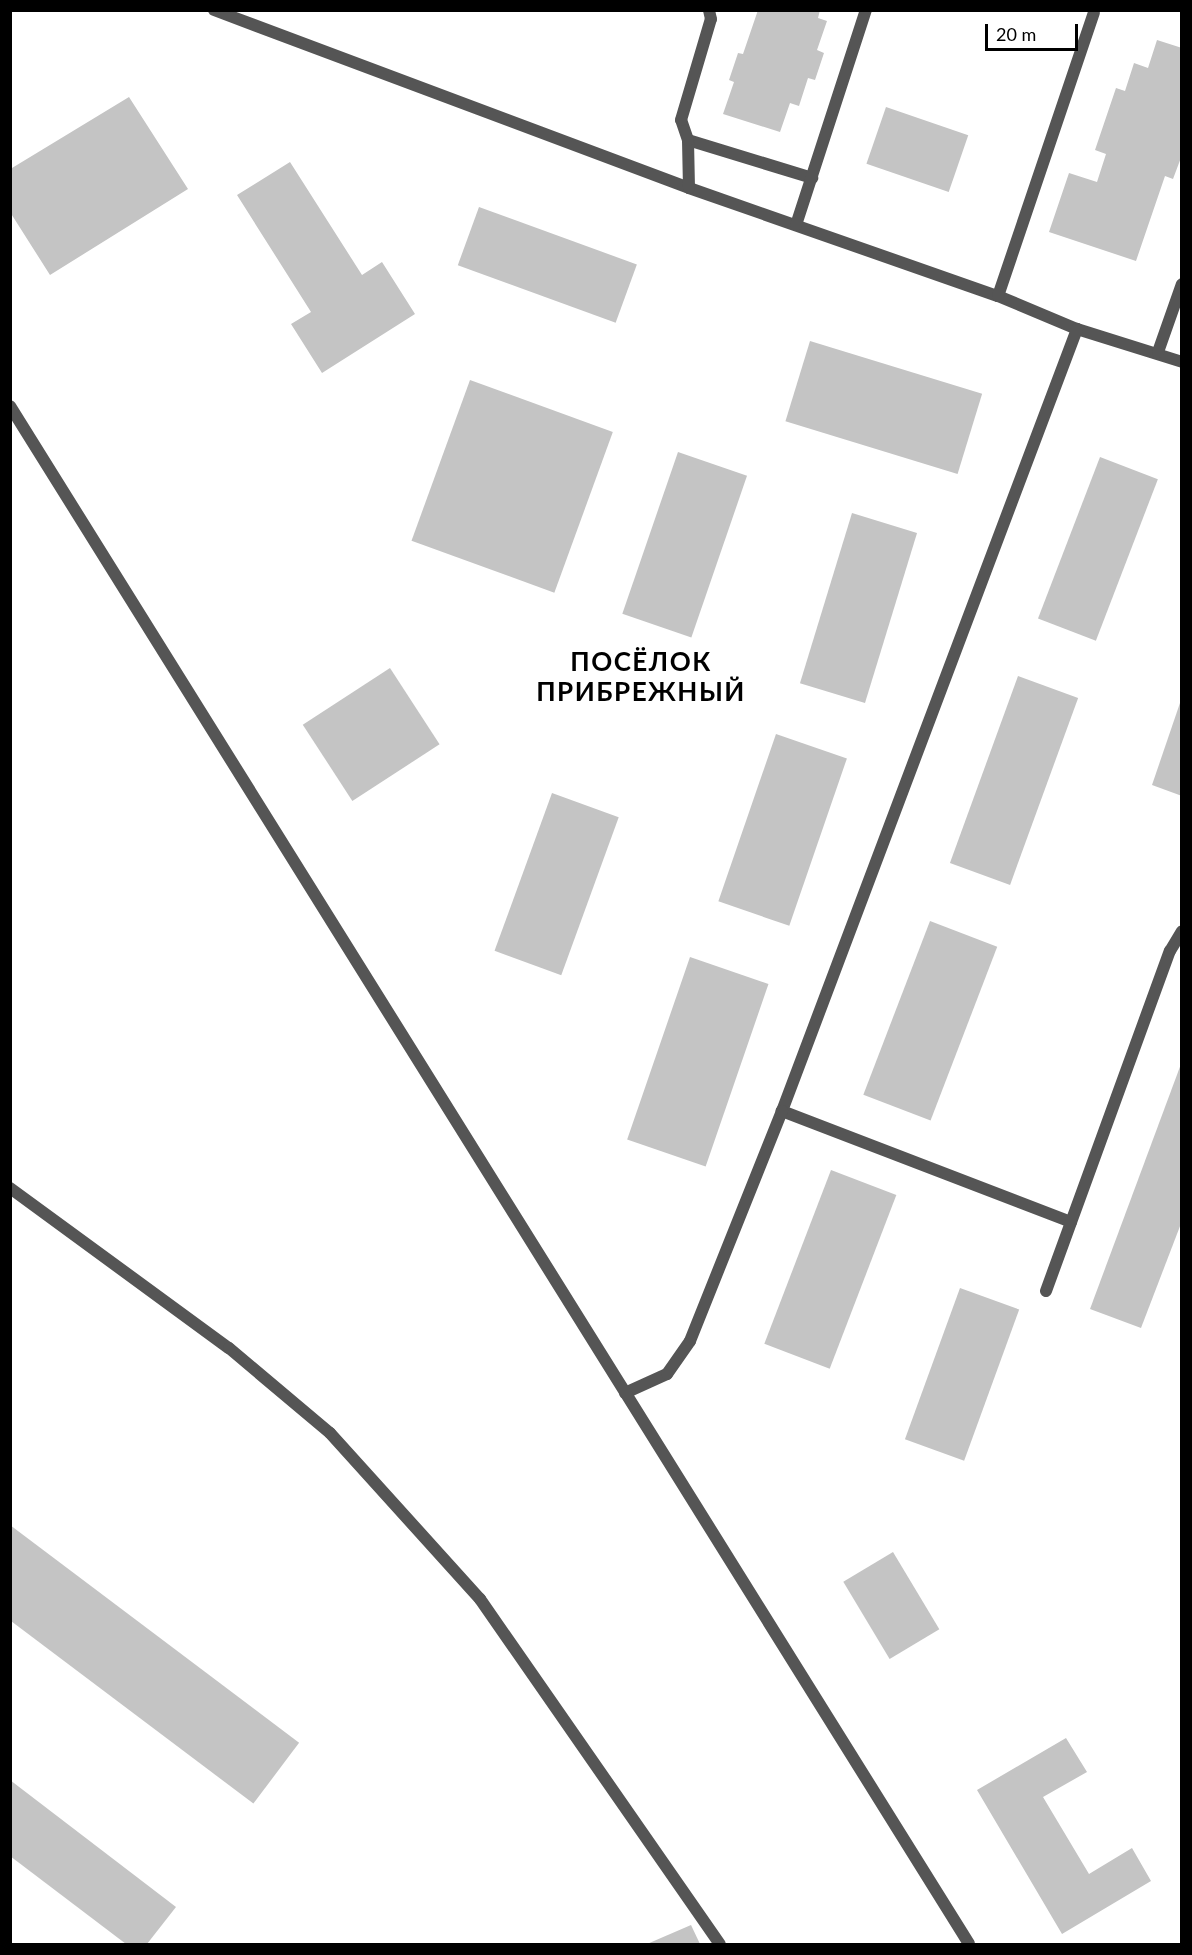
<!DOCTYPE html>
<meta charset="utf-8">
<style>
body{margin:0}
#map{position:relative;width:1192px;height:1955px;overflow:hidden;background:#fff;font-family:Lato,sans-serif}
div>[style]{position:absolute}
.building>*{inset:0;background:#c4c4c4;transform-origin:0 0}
.lane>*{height:12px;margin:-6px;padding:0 6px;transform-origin:6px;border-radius:6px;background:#555}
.street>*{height:12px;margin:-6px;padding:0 6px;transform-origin:6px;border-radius:6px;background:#555}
span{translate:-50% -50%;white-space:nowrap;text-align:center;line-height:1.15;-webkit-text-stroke:4.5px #fff;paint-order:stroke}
.district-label{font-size:26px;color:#000;font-weight:700;letter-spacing:1.5px}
.frame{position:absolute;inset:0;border:12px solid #000;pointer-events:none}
.scale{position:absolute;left:985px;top:24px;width:93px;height:27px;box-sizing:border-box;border:3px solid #000;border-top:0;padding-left:8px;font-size:18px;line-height:21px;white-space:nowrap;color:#000;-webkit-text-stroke:4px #fff;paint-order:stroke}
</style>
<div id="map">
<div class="building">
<div style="clip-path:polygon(758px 10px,820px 10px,818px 18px,827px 21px,817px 50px,824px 53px,815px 80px,808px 78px,799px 106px,790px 103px,780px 132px,723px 114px,734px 82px,729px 80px,738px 53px,743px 54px)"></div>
<div style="clip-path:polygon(1157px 40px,1182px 48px,1182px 155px,1173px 179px,1165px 176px,1136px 261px,1049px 232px,1069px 173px,1097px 182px,1106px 154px,1095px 150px,1116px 88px,1125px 91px,1134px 63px,1148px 68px)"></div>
<div style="clip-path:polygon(129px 97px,188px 189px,50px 275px,10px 212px,10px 165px,12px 168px)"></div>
<div style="left:886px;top:107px;width:87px;height:60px;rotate:19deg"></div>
<div style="clip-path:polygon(290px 162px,362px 275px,382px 262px,415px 314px,322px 373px,291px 324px,311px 312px,237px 195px)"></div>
<div style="left:479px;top:207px;width:168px;height:62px;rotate:20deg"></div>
<div style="left:810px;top:341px;width:180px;height:84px;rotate:17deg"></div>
<div style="left:470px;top:380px;width:152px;height:171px;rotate:20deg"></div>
<div style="left:678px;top:452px;width:73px;height:171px;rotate:19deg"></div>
<div style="left:1100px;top:457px;width:62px;height:173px;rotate:21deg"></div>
<div style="left:852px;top:513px;width:68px;height:178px;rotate:17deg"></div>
<div style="left:390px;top:668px;width:91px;height:104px;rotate:57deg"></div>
<div style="left:1018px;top:676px;width:64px;height:199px;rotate:20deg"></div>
<div style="clip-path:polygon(1181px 700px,1182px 700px,1182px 796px,1152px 785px)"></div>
<div style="left:776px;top:734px;width:75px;height:177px;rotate:19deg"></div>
<div style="left:552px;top:793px;width:71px;height:168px;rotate:20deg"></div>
<div style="left:930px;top:921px;width:72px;height:186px;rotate:21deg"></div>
<div style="left:690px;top:957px;width:83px;height:193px;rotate:19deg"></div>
<div style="clip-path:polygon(1181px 1064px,1182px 1221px,1141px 1328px,1090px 1309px)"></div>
<div style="left:831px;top:1170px;width:70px;height:186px;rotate:21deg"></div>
<div style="left:960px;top:1288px;width:63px;height:161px;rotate:20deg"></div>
<div style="left:10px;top:1525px;width:362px;height:76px;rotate:37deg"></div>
<div style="left:893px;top:1552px;width:90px;height:58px;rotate:59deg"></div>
<div style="clip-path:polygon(1066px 1738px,1087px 1772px,1043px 1797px,1089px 1874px,1132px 1848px,1151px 1881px,1062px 1934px,977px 1790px)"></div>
<div style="clip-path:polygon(10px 1780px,176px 1907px,147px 1944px,126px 1944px,10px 1856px)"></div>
<div style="clip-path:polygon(691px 1925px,700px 1944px,647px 1944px)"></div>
</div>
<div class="lane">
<div style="left:214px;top:10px;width:507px;rotate:20.54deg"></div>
<div style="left:689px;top:188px;width:327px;rotate:19.3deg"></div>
<div style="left:998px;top:296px;width:86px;rotate:22.7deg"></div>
<div style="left:1077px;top:329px;width:110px;rotate:17.4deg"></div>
<div style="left:688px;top:140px;width:130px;rotate:17deg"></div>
<div style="left:689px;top:188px;width:48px;rotate:-91.2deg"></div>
<div style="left:688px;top:140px;width:21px;rotate:-109deg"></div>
<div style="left:681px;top:120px;width:105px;rotate:-73.5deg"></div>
<div style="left:711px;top:19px;width:9px;rotate:-103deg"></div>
<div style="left:796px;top:225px;width:226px;rotate:-72deg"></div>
<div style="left:998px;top:296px;width:299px;rotate:-71.3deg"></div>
<div style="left:1158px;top:352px;width:72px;rotate:-70.6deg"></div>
<div style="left:10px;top:1188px;width:271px;rotate:36.2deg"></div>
<div style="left:229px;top:1348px;width:132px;rotate:40.1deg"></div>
<div style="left:330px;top:1433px;width:224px;rotate:47.9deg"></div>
<div style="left:480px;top:1599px;width:420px;rotate:55.2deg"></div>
<div style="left:1071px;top:1222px;width:310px;rotate:-159deg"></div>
<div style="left:782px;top:1111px;width:836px;rotate:-69.33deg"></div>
<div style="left:1046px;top:1291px;width:362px;rotate:-70deg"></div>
<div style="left:1170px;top:951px;width:23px;rotate:-59deg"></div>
<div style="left:625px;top:1393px;width:46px;rotate:-24.3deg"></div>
<div style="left:667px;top:1374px;width:40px;rotate:-55.1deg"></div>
<div style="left:690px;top:1341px;width:248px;rotate:-68.2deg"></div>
</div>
<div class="street">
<div style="left:10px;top:406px;width:1812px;rotate:58.05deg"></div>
</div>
<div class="district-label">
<span style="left:641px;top:677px">ПОСЁЛОК<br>ПРИБРЕЖНЫЙ</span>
</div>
<div class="frame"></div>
<div class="scale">20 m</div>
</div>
